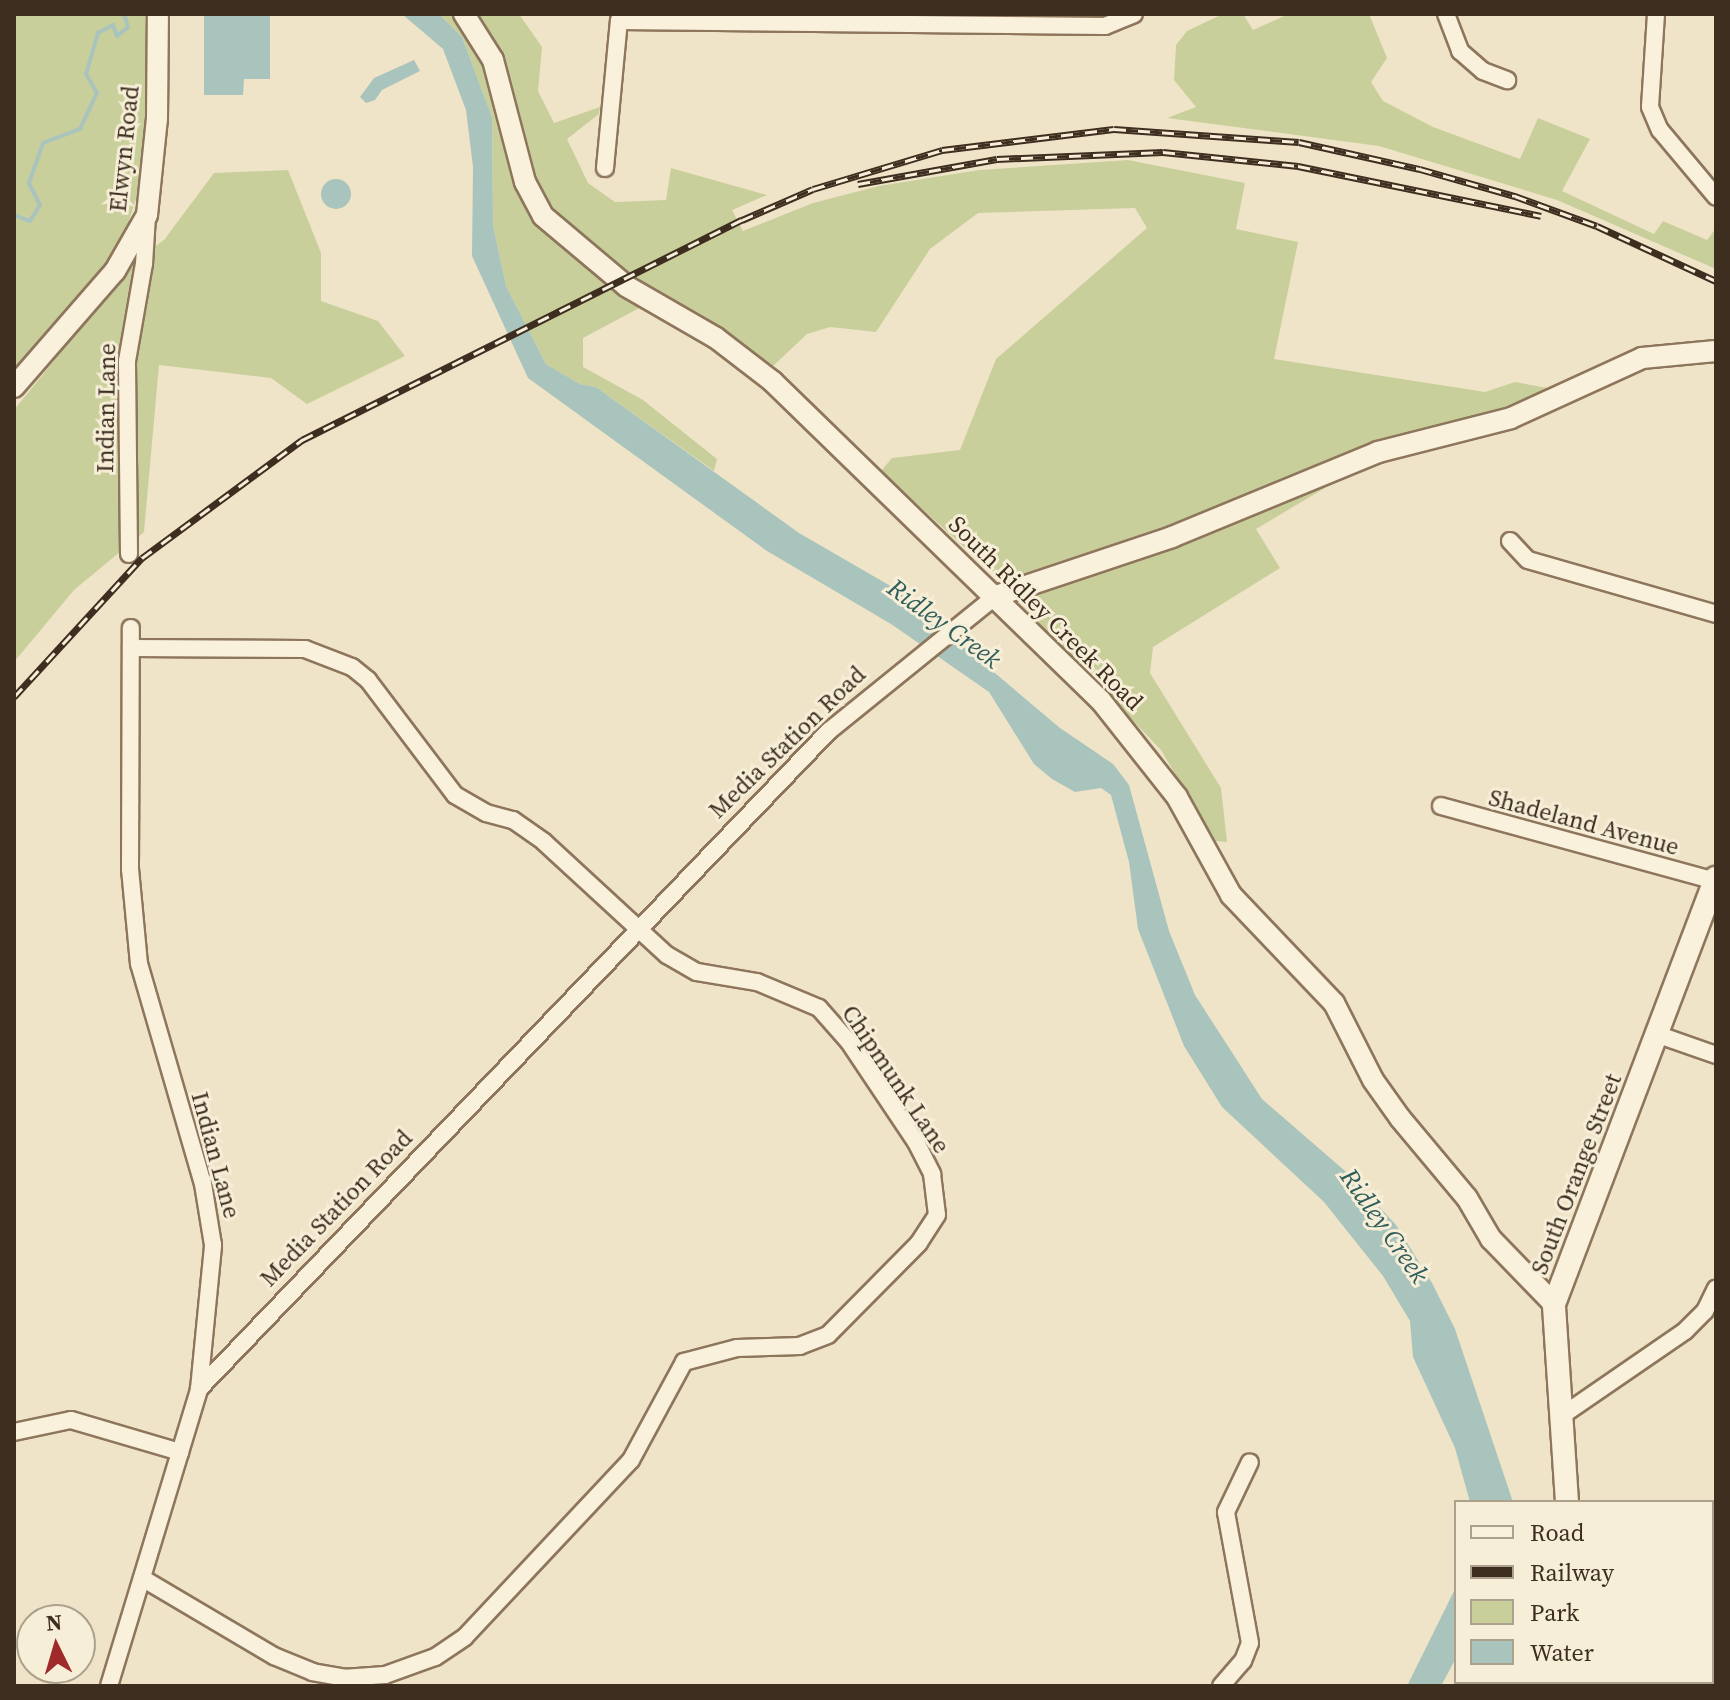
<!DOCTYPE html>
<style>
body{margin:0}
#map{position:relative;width:1730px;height:1700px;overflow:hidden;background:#f0e4c8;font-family:"Source Serif 4",serif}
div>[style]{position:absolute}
.green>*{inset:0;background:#c9cf9b}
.water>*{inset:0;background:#a9c4bc}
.round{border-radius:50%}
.stream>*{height:4px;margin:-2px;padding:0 2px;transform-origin:2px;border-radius:2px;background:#a9c4bc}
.roads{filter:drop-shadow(2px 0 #8d765c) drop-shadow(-2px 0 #8d765c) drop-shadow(0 2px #8d765c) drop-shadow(0 -2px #8d765c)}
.minor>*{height:16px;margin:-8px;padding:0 8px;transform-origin:8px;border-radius:8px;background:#faf1dc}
.tertiary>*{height:20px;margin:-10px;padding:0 10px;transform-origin:10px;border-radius:10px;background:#faf1dc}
.secondary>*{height:22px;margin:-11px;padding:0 11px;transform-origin:11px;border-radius:11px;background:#faf1dc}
.rail>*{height:7px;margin-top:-3.5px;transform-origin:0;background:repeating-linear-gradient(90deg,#f7eed8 0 12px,#3d2e20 0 24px);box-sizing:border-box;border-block:2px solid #3d2e20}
span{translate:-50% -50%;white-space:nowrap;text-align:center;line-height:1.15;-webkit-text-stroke:6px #f7eed8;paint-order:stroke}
.street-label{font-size:24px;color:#3d2e20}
.water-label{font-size:26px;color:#2f5d5a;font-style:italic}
.frame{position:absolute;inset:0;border:16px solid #3d2e20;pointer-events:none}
.legend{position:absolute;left:1454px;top:1500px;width:260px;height:184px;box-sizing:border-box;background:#f7eed8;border:2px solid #ada18e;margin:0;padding:10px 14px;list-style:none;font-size:24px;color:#3d2e20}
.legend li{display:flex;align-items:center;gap:16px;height:40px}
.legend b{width:40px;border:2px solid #ada18e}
.north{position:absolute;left:16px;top:1604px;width:80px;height:80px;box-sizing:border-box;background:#f7eed8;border:2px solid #ada18e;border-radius:50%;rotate:355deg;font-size:22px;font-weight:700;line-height:32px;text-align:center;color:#3d2e20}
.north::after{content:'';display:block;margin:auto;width:28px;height:36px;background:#9e2a2b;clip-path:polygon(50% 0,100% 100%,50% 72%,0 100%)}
</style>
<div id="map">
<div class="green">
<div style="clip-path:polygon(14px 14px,149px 14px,151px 117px,142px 181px,123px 239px,82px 296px,14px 371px)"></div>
<div style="clip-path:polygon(439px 14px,456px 14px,484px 62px,514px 171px,643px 306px,583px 338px,583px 367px,643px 400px,717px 459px,714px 471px,596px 387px,580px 384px,546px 364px,506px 286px,493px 225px,492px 117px,462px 37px)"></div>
<div style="clip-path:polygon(473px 14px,519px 14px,542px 47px,538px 91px,554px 123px,600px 107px,599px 114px,567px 139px,588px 183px,615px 202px,666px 200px,671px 168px,767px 195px,732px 210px,743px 231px,813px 203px,879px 186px,979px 170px,1128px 160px,1245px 183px,1236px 229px,1298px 242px,1274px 359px,1485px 392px,1515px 382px,1553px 389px,1171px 529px,1009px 578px,988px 569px,881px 471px,892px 458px,960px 450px,996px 359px,1147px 228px,1135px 208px,978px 213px,930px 249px,876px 332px,830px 327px,807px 334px,771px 368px,650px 290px,557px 213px,532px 177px)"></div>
<div style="clip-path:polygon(1223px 14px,1243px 14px,1253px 30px,1289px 14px,1369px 14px,1387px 58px,1371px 82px,1383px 101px,1433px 127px,1520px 159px,1538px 118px,1590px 139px,1562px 191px,1654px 234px,1663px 221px,1707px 240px,1716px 228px,1716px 269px,1557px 200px,1379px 146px,1167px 118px,1196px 107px,1174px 80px,1176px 45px,1187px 31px)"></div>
<div style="clip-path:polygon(288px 170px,321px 253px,321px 301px,378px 321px,405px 356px,307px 404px,271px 378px,159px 365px,144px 532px,74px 590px,14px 662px,14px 410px,133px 263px,164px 240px,214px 173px)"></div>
<div style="clip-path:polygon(1365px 464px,1256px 529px,1280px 568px,1153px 647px,1150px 673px,1221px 788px,1227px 842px,1214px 841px,1161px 750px,1022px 605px,1023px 593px)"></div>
</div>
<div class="water">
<div style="clip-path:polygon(204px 14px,270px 14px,270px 79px,244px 79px,243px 95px,204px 95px)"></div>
<div style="clip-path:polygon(402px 14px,439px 14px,462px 37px,492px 117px,493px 225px,506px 286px,546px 364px,580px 384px,596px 387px,799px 533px,894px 588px,1060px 728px,1113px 764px,1129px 785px,1169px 931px,1195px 995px,1262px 1099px,1352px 1177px,1396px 1225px,1432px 1283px,1455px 1329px,1513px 1502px,1470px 1502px,1455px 1448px,1413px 1357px,1410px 1321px,1383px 1276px,1324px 1202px,1222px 1107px,1184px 1046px,1138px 929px,1129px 862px,1111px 795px,1101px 788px,1075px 792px,1052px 779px,1034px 764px,989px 692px,891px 624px,767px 551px,528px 378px,472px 256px,473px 167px,466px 110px,443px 49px)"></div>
<div style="clip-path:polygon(414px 60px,420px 71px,382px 90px,375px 100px,366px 103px,360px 97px,374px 78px)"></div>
<div class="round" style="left:321px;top:179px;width:30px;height:30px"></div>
<div style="clip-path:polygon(1456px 1587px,1456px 1658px,1441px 1686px,1407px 1686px)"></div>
</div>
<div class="stream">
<div style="left:14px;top:215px;width:17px;rotate:21deg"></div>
<div style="left:30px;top:221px;width:19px;rotate:-58deg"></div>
<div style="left:40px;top:205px;width:25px;rotate:-117deg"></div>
<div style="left:29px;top:183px;width:42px;rotate:-70.7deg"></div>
<div style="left:43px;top:143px;width:40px;rotate:-21deg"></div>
<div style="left:80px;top:129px;width:40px;rotate:-65deg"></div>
<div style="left:97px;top:93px;width:22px;rotate:-120deg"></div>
<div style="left:86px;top:74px;width:43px;rotate:-73.7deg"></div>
<div style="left:98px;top:33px;width:17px;rotate:-28deg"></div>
<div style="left:113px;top:25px;width:12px;rotate:70deg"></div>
<div style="left:117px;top:36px;width:14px;rotate:-39deg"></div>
<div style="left:128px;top:27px;width:14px;rotate:-107deg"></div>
<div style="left:1712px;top:1539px;width:7px;rotate:-56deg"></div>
<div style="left:1635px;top:1686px;width:4px;rotate:-90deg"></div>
</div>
<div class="roads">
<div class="minor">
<div style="left:1446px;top:14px;width:40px;rotate:69deg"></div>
<div style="left:1460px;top:51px;width:30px;rotate:41deg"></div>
<div style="left:1483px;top:71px;width:26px;rotate:21deg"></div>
<div style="left:1656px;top:14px;width:93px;rotate:93.7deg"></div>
<div style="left:1650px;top:107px;width:25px;rotate:67deg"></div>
<div style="left:1660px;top:130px;width:87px;rotate:50.1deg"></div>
<div style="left:605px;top:168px;width:148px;rotate:-84.6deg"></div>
<div style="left:619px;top:21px;width:486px;rotate:0.6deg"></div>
<div style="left:1105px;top:26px;width:31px;rotate:-22deg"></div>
<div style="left:1510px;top:541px;width:26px;rotate:47deg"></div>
<div style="left:1528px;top:560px;width:196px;rotate:16deg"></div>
<div style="left:129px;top:554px;width:193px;rotate:-90.6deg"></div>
<div style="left:127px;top:361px;width:98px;rotate:-80.1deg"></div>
<div style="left:144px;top:264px;width:48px;rotate:-86.4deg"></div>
<div style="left:132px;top:648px;width:173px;rotate:0.3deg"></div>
<div style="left:305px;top:649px;width:50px;rotate:21deg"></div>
<div style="left:352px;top:667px;width:21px;rotate:39deg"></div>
<div style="left:368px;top:680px;width:144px;rotate:52.9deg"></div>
<div style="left:455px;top:795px;width:36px;rotate:30deg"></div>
<div style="left:486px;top:813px;width:28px;rotate:15deg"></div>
<div style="left:513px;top:820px;width:38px;rotate:35deg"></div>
<div style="left:544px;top:842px;width:167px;rotate:42.6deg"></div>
<div style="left:667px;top:955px;width:34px;rotate:30deg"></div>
<div style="left:697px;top:972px;width:61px;rotate:9.5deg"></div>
<div style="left:757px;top:982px;width:67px;rotate:22.8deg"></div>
<div style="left:819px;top:1008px;width:45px;rotate:48.6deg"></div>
<div style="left:849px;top:1042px;width:120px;rotate:56.2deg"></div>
<div style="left:916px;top:1142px;width:36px;rotate:63deg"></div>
<div style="left:932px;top:1174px;width:41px;rotate:83deg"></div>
<div style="left:937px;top:1215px;width:33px;rotate:123deg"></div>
<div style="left:919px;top:1243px;width:129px;rotate:134.7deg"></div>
<div style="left:828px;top:1335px;width:30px;rotate:159deg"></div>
<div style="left:800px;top:1346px;width:63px;rotate:178.2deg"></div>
<div style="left:737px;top:1348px;width:55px;rotate:165.2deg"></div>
<div style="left:684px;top:1362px;width:111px;rotate:118.4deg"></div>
<div style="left:631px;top:1460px;width:243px;rotate:133.2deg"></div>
<div style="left:465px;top:1637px;width:36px;rotate:146deg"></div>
<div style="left:435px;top:1657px;width:53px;rotate:160.2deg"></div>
<div style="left:385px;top:1675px;width:39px;rotate:176deg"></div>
<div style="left:346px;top:1678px;width:34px;rotate:-170deg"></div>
<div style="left:313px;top:1672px;width:42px;rotate:-157.7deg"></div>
<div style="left:274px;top:1656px;width:153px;rotate:-149.4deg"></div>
<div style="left:1441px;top:806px;width:284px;rotate:15.3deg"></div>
<div style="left:1659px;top:1035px;width:60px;rotate:19.3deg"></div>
<div style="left:199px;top:1389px;width:911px;rotate:-46.25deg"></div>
<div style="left:829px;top:731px;width:215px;rotate:-39deg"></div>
<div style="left:1560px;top:1417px;width:152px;rotate:-34.5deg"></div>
<div style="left:1685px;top:1331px;width:28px;rotate:-45deg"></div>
<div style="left:1705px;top:1311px;width:25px;rotate:-64deg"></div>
<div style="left:14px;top:1432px;width:58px;rotate:-11.9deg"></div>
<div style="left:71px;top:1420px;width:114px;rotate:16.4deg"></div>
<div style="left:1712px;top:1596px;width:7px;rotate:-56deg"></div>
<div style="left:109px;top:1686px;width:310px;rotate:-73.1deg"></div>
<div style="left:199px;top:1389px;width:145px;rotate:-84.4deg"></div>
<div style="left:213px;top:1245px;width:62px;rotate:-99.3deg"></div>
<div style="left:203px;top:1184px;width:229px;rotate:-106.2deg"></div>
<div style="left:139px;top:964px;width:95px;rotate:-95.4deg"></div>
<div style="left:130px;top:869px;width:241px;rotate:-89.8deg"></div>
<div style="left:1221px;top:1686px;width:33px;rotate:-49deg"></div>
<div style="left:1243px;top:1661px;width:19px;rotate:-69deg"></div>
<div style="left:1250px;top:1643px;width:133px;rotate:-100.4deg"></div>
<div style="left:1226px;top:1512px;width:55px;rotate:-64.4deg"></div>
<div style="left:1670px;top:1686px;width:4px;rotate:-63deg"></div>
</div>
<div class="tertiary">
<div style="left:464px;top:14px;width:54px;rotate:57.8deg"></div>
<div style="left:493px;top:60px;width:126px;rotate:75.3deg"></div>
<div style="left:525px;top:182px;width:38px;rotate:62deg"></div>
<div style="left:543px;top:216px;width:109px;rotate:40.1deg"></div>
<div style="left:626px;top:286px;width:104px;rotate:30deg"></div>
<div style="left:716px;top:338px;width:71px;rotate:37.5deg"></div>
<div style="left:772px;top:381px;width:459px;rotate:44.2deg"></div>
<div style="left:1101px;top:701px;width:122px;rotate:51.6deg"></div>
<div style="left:1177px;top:797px;width:112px;rotate:61.1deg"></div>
<div style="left:1231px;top:895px;width:149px;rotate:46.4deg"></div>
<div style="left:1334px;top:1003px;width:86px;rotate:63.1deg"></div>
<div style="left:1373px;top:1080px;width:47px;rotate:54.6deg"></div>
<div style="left:1400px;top:1118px;width:104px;rotate:50.1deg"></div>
<div style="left:1467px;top:1198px;width:48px;rotate:59.7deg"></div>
<div style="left:1491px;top:1239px;width:91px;rotate:45.9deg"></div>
<div style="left:14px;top:387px;width:154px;rotate:-49deg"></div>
<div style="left:115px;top:271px;width:64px;rotate:-60.3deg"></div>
<div style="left:147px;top:215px;width:97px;rotate:-84.1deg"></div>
<div style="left:157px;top:119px;width:105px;rotate:-89.5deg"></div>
<div style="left:996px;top:596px;width:186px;rotate:-18.5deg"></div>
<div style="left:1172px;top:537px;width:223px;rotate:-22.4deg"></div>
<div style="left:1378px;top:452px;width:137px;rotate:-14.3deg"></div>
<div style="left:1511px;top:418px;width:144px;rotate:-24.6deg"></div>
<div style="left:1642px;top:358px;width:74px;rotate:-5.4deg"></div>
</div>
<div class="secondary">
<div style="left:1567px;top:1502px;width:198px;rotate:-93.8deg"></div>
<div style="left:1554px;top:1304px;width:456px;rotate:-69.2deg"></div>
<div style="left:1580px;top:1682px;width:4px;rotate:76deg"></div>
</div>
</div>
<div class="rail">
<div style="left:858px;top:184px;width:141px;rotate:-10.2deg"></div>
<div style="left:997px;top:159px;width:166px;rotate:-2.4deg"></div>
<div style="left:1163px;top:152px;width:136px;rotate:5.9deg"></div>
<div style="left:1298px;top:166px;width:248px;rotate:11.6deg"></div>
<div style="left:14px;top:697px;width:189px;rotate:-47.4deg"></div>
<div style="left:142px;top:558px;width:199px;rotate:-36.4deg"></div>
<div style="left:302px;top:440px;width:492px;rotate:-26.6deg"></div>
<div style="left:742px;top:220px;width:77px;rotate:-23.6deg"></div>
<div style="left:813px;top:189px;width:135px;rotate:-16.8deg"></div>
<div style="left:942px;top:150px;width:173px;rotate:-7deg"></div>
<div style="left:1114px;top:129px;width:185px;rotate:4deg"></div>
<div style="left:1299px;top:142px;width:124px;rotate:12.6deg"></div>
<div style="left:1420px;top:169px;width:99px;rotate:15.9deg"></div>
<div style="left:1515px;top:196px;width:87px;rotate:20.1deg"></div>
<div style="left:1597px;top:226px;width:131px;rotate:24.8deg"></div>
</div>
<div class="street-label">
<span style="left:124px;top:149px;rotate:-84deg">Elwyn Road</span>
<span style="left:106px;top:408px;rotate:-89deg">Indian Lane</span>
<span style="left:1046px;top:613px;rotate:45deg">South Ridley Creek Road</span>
<span style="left:787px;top:742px;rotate:-44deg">Media Station Road</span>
<span style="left:1584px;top:822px;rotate:15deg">Shadeland Avenue</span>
<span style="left:896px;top:1079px;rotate:56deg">Chipmunk Lane</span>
<span style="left:216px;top:1155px;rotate:75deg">Indian Lane</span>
<span style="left:1576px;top:1174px;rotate:-69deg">South Orange Street</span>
<span style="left:336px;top:1208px;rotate:-46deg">Media Station Road</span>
</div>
<div class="water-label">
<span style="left:944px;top:624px;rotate:36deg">Ridley Creek</span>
<span style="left:1384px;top:1226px;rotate:55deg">Ridley Creek</span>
</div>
<div class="frame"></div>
<ul class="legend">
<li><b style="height:10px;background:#faf1dc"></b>Road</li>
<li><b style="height:10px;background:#3d2e20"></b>Railway</li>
<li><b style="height:22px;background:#c9cf9b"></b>Park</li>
<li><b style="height:22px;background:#a9c4bc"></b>Water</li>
</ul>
<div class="north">N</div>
</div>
